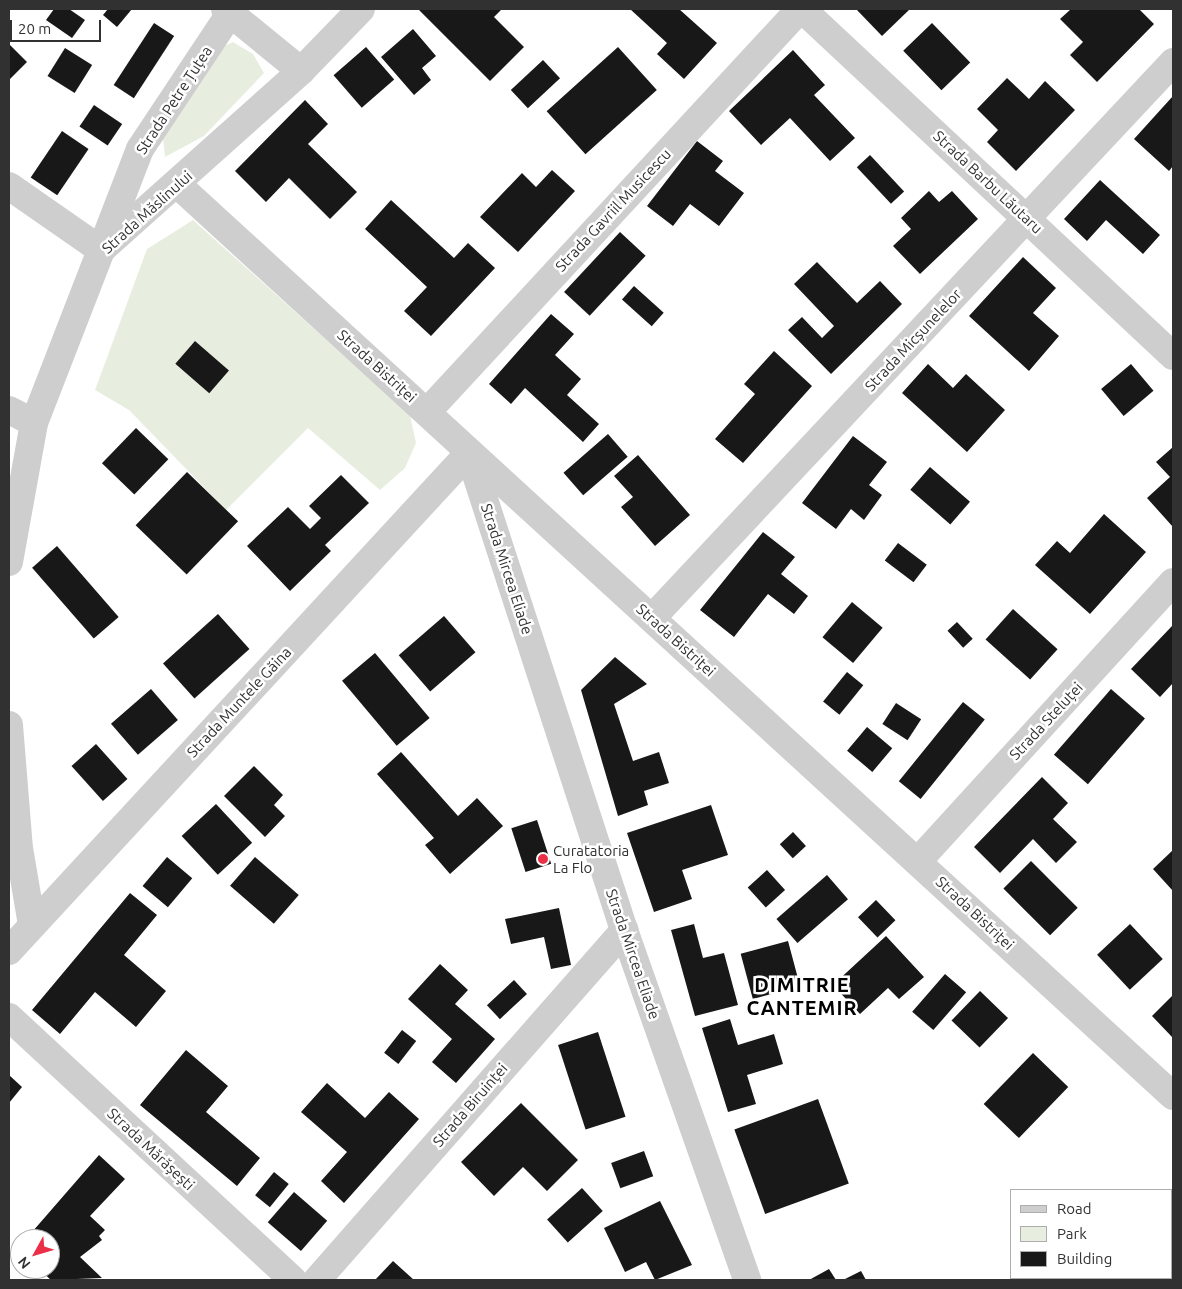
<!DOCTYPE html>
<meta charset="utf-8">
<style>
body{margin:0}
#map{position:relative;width:1182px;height:1289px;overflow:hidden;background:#fff;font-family:Ubuntu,sans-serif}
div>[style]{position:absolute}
.green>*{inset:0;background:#e8eedf}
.building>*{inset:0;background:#181818;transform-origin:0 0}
.minor>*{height:28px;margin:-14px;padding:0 14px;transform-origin:14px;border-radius:14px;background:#cecece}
.dots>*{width:14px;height:14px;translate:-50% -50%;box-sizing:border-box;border:2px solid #fff;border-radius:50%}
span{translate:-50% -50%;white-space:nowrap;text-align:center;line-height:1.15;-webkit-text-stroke:5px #fff;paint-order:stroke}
.street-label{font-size:15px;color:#313131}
.poi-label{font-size:15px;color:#313131}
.left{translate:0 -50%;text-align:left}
.district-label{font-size:20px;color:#000;font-weight:700;letter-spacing:1px}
.frame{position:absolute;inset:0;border:10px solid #313131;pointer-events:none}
.legend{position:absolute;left:1010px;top:1189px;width:162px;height:90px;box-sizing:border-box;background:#fff;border:1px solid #adadad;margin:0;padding:6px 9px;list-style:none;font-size:15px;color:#313131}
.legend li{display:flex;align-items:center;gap:10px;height:25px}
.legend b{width:25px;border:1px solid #adadad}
.north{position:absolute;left:10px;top:1229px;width:50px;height:50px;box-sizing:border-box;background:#fff;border:1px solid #adadad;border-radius:50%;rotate:231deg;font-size:14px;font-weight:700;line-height:20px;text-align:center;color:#313131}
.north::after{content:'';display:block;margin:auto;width:18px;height:22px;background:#eb2f46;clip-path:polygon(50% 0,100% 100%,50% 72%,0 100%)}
.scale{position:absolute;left:10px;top:20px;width:91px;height:22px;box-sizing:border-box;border:2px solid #313131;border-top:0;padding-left:6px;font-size:15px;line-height:18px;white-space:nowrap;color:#313131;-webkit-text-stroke:4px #fff;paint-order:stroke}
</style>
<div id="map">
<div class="green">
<div style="clip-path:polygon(233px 42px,253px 54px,264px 73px,204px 136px,165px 157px,163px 138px,220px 48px)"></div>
<div style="clip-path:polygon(193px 220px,410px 415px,416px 443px,405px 468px,380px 490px,308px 428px,226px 510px,129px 410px,95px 390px,147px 249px)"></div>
</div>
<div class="building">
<div style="clip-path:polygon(54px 9px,69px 9px,85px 20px,72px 38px,46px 20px)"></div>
<div style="clip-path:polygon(108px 9px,132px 9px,117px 27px,103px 15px)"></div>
<div style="clip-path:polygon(418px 9px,502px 9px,494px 17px,524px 47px,490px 81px)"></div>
<div style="clip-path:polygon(630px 9px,679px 9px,717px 43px,684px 79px,657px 54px,667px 43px)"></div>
<div style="clip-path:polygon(856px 9px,910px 9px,882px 36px)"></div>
<div style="clip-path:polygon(1071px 9px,1139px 9px,1154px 24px,1097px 82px,1070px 55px,1083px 42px,1060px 19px)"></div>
<div style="left:154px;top:23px;width:24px;height:74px;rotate:33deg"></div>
<div style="left:932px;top:23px;width:55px;height:40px;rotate:46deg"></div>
<div style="clip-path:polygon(413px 29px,436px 56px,422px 68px,431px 80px,414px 95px,381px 57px)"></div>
<div style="clip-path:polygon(9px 44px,27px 62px,9px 80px)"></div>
<div style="left:366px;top:47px;width:43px;height:43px;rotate:49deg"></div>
<div style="left:618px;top:47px;width:58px;height:96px;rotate:48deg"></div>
<div style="left:65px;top:48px;width:32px;height:33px;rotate:32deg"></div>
<div style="clip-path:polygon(793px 50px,825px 85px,814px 95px,855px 138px,830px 161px,790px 118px,761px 145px,729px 111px)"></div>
<div style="left:543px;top:60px;width:25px;height:44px;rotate:47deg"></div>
<div style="clip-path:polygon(1007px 78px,1029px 99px,1045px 81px,1075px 110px,1016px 171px,987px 142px,998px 130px,977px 109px)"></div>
<div style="clip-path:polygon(1173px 96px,1173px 166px,1169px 171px,1134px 139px)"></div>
<div style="clip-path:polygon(305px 100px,328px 124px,308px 144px,357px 192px,330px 219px,289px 178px,266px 202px,235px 171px)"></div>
<div style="left:94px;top:105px;width:34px;height:26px;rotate:34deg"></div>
<div style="left:62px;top:131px;width:32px;height:56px;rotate:34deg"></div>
<div style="clip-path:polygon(697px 141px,723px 161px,715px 171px,744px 193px,719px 226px,690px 204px,673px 226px,647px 206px)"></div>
<div style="left:870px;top:155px;width:50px;height:18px;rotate:47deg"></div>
<div style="clip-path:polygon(552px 170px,575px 191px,518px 252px,480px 217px,522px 173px,536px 187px)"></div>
<div style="clip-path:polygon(1100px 180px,1160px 235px,1143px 254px,1106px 220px,1087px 241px,1064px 219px)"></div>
<div style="clip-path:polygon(929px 191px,939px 202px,952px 191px,978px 219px,920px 274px,893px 246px,911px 229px,901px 218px)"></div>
<div style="clip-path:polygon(391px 200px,454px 258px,468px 243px,495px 268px,431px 336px,404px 311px,427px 287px,365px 229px)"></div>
<div style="left:620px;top:232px;width:35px;height:82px;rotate:43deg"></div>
<div style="clip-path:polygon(1023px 257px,1056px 288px,1033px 313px,1059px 336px,1029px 371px,969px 316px)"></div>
<div style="clip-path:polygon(817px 262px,857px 303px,880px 281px,902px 304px,831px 374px,788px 330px,802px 317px,822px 338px,834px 326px,794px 284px)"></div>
<div style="left:634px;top:286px;width:40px;height:18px;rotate:42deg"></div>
<div style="clip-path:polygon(551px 314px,574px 334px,555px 355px,581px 379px,567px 395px,599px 424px,583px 442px,525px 388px,511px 404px,489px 384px)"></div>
<div style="left:195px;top:341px;width:45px;height:30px;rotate:41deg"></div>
<div style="clip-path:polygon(774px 351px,812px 386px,743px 463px,715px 439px,755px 394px,744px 384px)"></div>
<div style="clip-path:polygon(928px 364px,953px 388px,966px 374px,1005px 410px,967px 452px,902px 393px)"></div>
<div style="left:1131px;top:364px;width:35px;height:39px;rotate:50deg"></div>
<div style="left:136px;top:428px;width:45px;height:49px;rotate:44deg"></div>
<div style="left:608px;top:434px;width:30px;height:59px;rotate:49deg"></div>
<div style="clip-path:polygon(853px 436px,887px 462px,869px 485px,882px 495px,864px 520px,851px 509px,836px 529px,802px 503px)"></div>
<div style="clip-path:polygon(1173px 447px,1173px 527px,1147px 498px,1170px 477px,1156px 462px)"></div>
<div style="clip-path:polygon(638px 455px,690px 515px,655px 546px,621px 507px,633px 497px,614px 476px)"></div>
<div style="left:930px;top:467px;width:53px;height:30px;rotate:41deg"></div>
<div style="left:187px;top:472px;width:71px;height:74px;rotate:44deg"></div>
<div style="clip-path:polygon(341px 475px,369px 503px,325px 545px,331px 551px,290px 591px,247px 546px,288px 507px,310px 529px,321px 518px,309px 506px)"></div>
<div style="clip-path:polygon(1104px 514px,1146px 552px,1090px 614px,1035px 565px,1057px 541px,1070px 553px)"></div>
<div style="clip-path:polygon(763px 532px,795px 557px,781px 574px,808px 596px,794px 614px,768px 594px,734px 637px,700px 610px)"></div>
<div style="left:898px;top:543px;width:36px;height:22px;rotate:37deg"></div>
<div style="left:57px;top:546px;width:94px;height:33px;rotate:49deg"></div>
<div style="left:852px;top:602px;width:40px;height:46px;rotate:40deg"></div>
<div style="left:1013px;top:609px;width:60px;height:41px;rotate:42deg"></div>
<div style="left:218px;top:614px;width:47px;height:74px;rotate:48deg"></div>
<div style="left:444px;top:616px;width:48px;height:60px;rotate:49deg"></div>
<div style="left:957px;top:622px;width:23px;height:13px;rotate:47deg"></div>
<div style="clip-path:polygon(1173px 625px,1173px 683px,1160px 697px,1131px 669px)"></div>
<div style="left:375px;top:653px;width:85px;height:43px;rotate:50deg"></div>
<div style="clip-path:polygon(615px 657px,647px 684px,614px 704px,633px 761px,659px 752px,669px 783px,644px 791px,648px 805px,618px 816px,581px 690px)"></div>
<div style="left:847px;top:672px;width:21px;height:38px;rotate:39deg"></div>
<div style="left:151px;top:689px;width:41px;height:53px;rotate:49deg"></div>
<div style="left:1111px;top:689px;width:45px;height:87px;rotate:41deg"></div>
<div style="left:963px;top:702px;width:28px;height:102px;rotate:39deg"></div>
<div style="left:896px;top:703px;width:30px;height:25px;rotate:33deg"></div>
<div style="left:867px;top:727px;width:33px;height:31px;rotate:40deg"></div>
<div style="left:96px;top:744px;width:47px;height:33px;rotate:48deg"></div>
<div style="clip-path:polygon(401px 752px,458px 816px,477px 798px,503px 826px,450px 874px,425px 845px,434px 838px,377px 774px)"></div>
<div style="clip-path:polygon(254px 766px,283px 795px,274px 805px,285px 816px,265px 837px,224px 796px)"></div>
<div style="clip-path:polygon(1042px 777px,1068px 803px,1053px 819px,1077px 842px,1056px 863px,1033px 839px,1000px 873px,974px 847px)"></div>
<div style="left:216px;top:804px;width:53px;height:47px;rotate:47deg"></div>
<div style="clip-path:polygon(711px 805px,728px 855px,682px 870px,692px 899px,654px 912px,627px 833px)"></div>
<div style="left:537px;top:820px;width:46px;height:27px;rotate:72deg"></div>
<div style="left:793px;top:832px;width:19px;height:18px;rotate:47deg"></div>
<div style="clip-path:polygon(1173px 850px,1173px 891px,1153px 869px)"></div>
<div style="left:167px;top:857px;width:33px;height:38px;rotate:40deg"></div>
<div style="left:255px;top:857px;width:58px;height:38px;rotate:41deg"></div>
<div style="left:1031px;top:861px;width:66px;height:39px;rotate:45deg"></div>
<div style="left:767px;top:870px;width:27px;height:26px;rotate:48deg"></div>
<div style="left:827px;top:875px;width:32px;height:67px;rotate:49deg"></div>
<div style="clip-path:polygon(130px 893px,157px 915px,124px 955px,166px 991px,136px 1027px,95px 992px,60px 1034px,32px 1010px)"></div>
<div style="left:876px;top:900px;width:28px;height:25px;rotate:46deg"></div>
<div style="clip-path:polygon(559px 908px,571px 965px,551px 969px,544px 937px,511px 944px,505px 919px)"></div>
<div style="clip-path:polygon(694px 924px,703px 958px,724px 953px,738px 1005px,695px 1016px,671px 930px)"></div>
<div style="left:1130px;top:924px;width:48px;height:45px;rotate:47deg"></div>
<div style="clip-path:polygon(886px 936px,924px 977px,899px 999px,888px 988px,860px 1014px,833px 985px)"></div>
<div style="left:788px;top:941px;width:47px;height:49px;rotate:75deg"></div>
<div style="clip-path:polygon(440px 964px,468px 990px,455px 1004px,495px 1039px,456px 1083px,432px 1062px,452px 1039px,408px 999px)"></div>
<div style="left:945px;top:974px;width:28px;height:50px;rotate:41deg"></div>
<div style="left:514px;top:980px;width:19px;height:37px;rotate:47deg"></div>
<div style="left:980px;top:991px;width:39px;height:41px;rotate:44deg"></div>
<div style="clip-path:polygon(1173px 995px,1173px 1038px,1152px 1016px)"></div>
<div style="clip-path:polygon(730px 1019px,738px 1045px,774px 1034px,783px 1064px,747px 1075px,756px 1104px,728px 1112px,702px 1028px)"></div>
<div style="left:402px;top:1030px;width:18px;height:29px;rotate:38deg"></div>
<div style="left:598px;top:1032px;width:89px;height:42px;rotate:72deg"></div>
<div style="clip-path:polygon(186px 1050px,228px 1086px,206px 1112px,260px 1158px,237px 1186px,140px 1105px)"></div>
<div style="left:1033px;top:1053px;width:49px;height:71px;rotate:44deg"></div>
<div style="clip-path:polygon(9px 1075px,22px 1087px,9px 1103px)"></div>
<div style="clip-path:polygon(327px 1083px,365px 1118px,389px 1092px,419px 1119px,344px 1203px,321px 1181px,347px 1152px,301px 1112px)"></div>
<div style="left:818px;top:1099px;width:90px;height:89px;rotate:70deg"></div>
<div style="clip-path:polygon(521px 1103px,578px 1160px,547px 1191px,523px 1167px,494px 1196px,461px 1162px)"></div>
<div style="left:644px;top:1151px;width:27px;height:35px;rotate:70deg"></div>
<div style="clip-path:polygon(99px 1155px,125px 1179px,90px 1216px,105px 1230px,99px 1236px,102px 1240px,80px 1257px,102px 1278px,51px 1280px,41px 1271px,50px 1269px,50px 1239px,26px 1239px)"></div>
<div style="left:274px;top:1172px;width:19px;height:30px;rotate:39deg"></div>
<div style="left:582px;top:1188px;width:31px;height:47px;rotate:48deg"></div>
<div style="left:294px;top:1192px;width:44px;height:40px;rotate:41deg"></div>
<div style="clip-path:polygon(660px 1201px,692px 1265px,655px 1280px,646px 1262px,625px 1272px,604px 1228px)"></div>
<div style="clip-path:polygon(393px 1261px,414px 1280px,375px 1280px)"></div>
<div style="clip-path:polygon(829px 1269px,836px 1280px,809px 1280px)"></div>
<div style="clip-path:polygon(861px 1271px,866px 1280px,843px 1280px)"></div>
</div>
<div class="minor">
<div style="left:225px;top:9px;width:98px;rotate:39.2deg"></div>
<div style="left:802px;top:9px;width:508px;rotate:43.09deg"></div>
<div style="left:178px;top:185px;width:1349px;rotate:42.48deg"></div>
<div style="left:9px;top:186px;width:112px;rotate:34.8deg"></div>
<div style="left:101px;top:250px;width:108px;rotate:-68.9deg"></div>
<div style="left:140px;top:149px;width:168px;rotate:-56.4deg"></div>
<div style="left:9px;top:410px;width:28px;rotate:27deg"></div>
<div style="left:427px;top:412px;width:549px;rotate:-47.21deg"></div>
<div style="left:9px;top:562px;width:141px;rotate:-79.8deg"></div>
<div style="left:34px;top:423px;width:186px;rotate:-68.8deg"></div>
<div style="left:101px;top:250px;width:268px;rotate:-41.8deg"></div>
<div style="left:301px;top:71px;width:86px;rotate:-45.9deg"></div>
<div style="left:652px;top:618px;width:762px;rotate:-46.86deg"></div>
<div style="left:9px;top:725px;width:123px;rotate:85.4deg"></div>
<div style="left:19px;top:848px;width:78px;rotate:80.4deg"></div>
<div style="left:918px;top:861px;width:378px;rotate:-47.6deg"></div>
<div style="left:9px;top:951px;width:678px;rotate:-47.27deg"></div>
<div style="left:469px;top:453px;width:502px;rotate:72deg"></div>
<div style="left:624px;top:930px;width:371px;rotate:70.6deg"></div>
<div style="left:9px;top:1017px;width:387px;rotate:42.8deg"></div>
<div style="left:317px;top:1280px;width:466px;rotate:-48.7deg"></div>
</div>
<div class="dots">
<div style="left:543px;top:859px;background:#eb2f46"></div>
</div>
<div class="street-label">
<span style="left:174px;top:100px;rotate:-57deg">Strada Petre Țuțea</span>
<span style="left:988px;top:182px;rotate:43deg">Strada Barbu Lăutaru</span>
<span style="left:613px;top:210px;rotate:-47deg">Strada Gavriil Musicescu</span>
<span style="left:147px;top:212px;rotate:-42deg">Strada Măslinului</span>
<span style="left:913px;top:340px;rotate:-47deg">Strada Micșunelelor</span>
<span style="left:377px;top:366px;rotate:42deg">Strada Bistriței</span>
<span style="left:507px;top:569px;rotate:72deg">Strada Mircea Eliade</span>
<span style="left:676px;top:640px;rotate:42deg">Strada Bistriței</span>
<span style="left:239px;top:702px;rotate:-47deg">Strada Muntele Găina</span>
<span style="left:1046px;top:721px;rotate:-47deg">Strada Steluței</span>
<span style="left:975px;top:913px;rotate:43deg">Strada Bistriței</span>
<span style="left:633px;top:954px;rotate:71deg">Strada Mircea Eliade</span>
<span style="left:470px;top:1105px;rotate:-49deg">Strada Biruinței</span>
<span style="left:151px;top:1149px;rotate:43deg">Strada Mărășești</span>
</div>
<div class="poi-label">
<span class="left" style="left:553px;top:859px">Curatatoria<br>La Flo</span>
</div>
<div class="district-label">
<span style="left:802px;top:996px">DIMITRIE<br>CANTEMIR</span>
</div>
<div class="frame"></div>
<ul class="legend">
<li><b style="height:6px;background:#cecece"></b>Road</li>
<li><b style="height:14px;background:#e8eedf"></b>Park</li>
<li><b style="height:14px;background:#181818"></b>Building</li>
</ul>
<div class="north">N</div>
<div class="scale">20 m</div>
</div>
